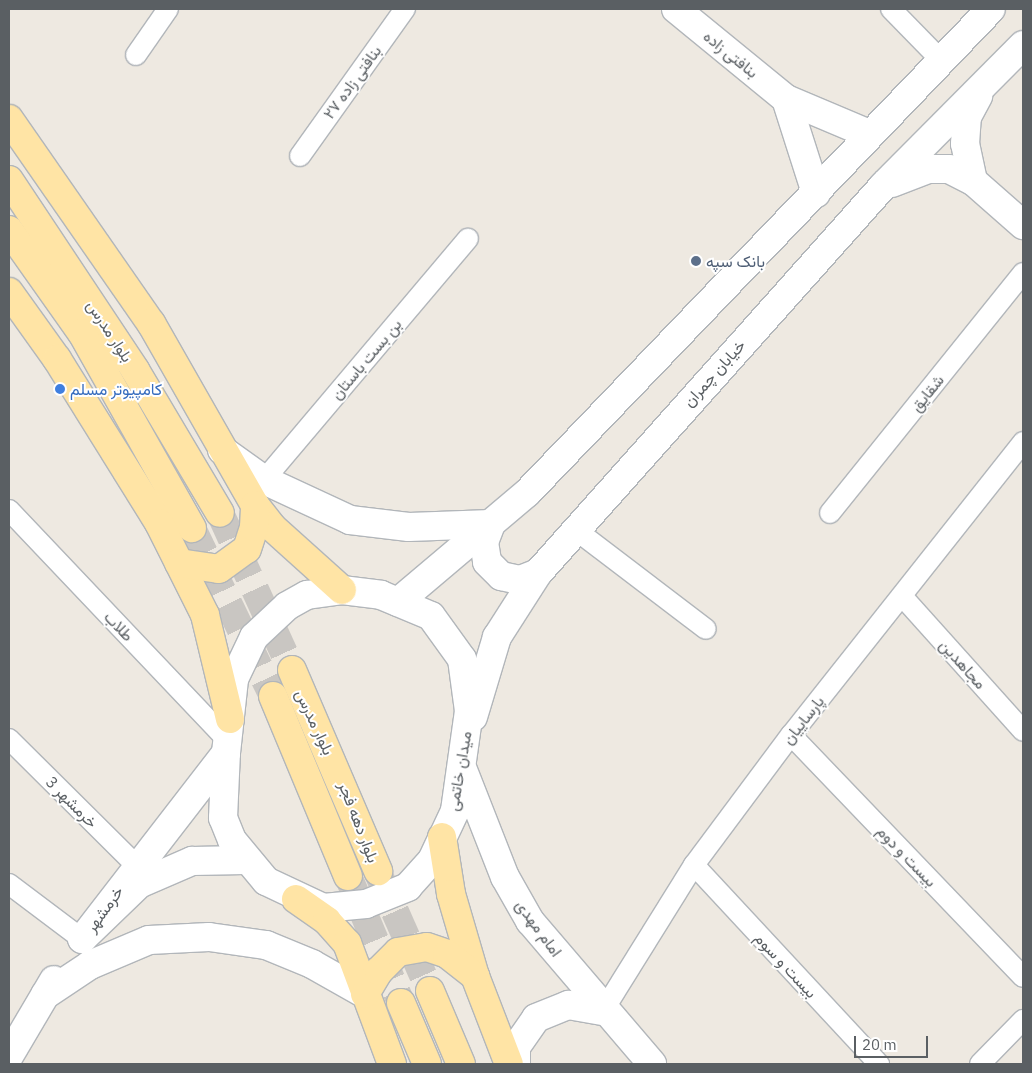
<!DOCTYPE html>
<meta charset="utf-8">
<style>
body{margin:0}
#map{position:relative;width:1032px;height:1073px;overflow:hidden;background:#eee9e1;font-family:"IBM Plex Sans",Vazirmatn,sans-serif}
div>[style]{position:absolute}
.primary-tunnel>*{height:28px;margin-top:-14px;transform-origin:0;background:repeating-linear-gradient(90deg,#c9c6c2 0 28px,transparent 0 42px)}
.roads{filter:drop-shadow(1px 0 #b2b6ba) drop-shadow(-1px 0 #b2b6ba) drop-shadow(0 1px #b2b6ba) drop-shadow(0 -1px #b2b6ba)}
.street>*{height:20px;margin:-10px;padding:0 10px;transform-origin:10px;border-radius:10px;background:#fff}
.secondary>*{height:28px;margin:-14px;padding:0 14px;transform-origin:14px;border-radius:14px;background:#fff}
.primary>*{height:28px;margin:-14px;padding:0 14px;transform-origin:14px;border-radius:14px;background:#ffe4a5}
.dots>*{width:14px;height:14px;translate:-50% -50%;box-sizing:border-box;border:2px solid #fff;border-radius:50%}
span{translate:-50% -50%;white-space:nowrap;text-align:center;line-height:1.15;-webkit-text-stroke:4px #fff;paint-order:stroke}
.street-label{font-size:16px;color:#5a5f63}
.service-label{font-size:16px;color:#4e5e75}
.left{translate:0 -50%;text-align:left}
.shop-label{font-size:16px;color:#366cbe}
.frame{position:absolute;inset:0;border:10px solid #5a5f63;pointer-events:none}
.scale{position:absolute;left:854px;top:1036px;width:74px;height:22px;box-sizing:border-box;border:2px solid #5a5f63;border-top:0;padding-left:6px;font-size:15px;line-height:18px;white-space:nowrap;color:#5a5f63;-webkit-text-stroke:4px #fff;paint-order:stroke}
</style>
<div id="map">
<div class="primary-tunnel">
<div style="left:220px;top:513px;width:173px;rotate:65.4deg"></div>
<div style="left:192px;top:528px;width:187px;rotate:64.3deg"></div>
<div style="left:378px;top:873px;width:129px;rotate:66.2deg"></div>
<div style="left:348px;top:876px;width:138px;rotate:67.3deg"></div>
</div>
<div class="roads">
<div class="street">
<div style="left:891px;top:9px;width:70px;rotate:45.6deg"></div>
<div style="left:136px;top:55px;width:56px;rotate:-55.2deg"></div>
<div style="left:300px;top:156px;width:181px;rotate:-54.5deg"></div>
<div style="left:264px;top:480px;width:316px;rotate:-49.8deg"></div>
<div style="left:9px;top:510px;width:318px;rotate:46.5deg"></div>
<div style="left:830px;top:513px;width:308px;rotate:-51.2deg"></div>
<div style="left:576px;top:530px;width:163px;rotate:37.3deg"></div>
<div style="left:902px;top:596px;width:181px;rotate:48.1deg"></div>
<div style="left:791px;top:735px;width:335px;rotate:46.2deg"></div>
<div style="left:9px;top:739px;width:179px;rotate:44.8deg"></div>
<div style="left:694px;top:865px;width:272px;rotate:47.1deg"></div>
<div style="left:9px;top:884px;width:91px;rotate:37deg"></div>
<div style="left:603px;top:1011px;width:172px;rotate:-58.1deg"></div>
<div style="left:694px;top:865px;width:162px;rotate:-53.3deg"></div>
<div style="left:791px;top:735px;width:374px;rotate:-51.6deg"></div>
<div style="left:980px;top:1064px;width:62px;rotate:-45.7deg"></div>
</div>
<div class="secondary">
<div style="left:676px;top:9px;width:142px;rotate:39.3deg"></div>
<div style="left:786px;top:99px;width:90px;rotate:22.9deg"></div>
<div style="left:786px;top:99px;width:99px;rotate:72.3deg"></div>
<div style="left:973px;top:181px;width:38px;rotate:-102deg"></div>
<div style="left:965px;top:144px;width:27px;rotate:-86deg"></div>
<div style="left:967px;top:117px;width:24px;rotate:-62deg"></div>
<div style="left:892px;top:183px;width:39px;rotate:-21deg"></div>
<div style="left:928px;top:169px;width:21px"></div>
<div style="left:949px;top:169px;width:27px;rotate:27deg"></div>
<div style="left:973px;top:181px;width:67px;rotate:41.3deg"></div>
<div style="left:222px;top:450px;width:52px;rotate:35.5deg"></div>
<div style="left:264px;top:480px;width:95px;rotate:24.9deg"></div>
<div style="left:350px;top:520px;width:59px;rotate:6.8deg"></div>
<div style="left:409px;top:527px;width:82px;rotate:-2.1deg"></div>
<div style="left:491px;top:524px;width:19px;rotate:111deg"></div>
<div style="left:484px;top:542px;width:20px;rotate:81deg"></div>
<div style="left:487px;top:562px;width:20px;rotate:45deg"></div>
<div style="left:501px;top:576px;width:19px;rotate:12deg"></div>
<div style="left:520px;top:580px;width:19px;rotate:-21deg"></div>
<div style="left:342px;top:590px;width:39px;rotate:7deg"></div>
<div style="left:381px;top:595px;width:54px;rotate:22.8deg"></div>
<div style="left:431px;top:616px;width:53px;rotate:54.2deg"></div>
<div style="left:462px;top:659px;width:52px;rotate:82.3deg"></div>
<div style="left:469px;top:711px;width:101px;rotate:98deg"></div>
<div style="left:455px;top:811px;width:54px;rotate:115.1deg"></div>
<div style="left:432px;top:860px;width:36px;rotate:132deg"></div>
<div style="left:408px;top:887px;width:45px;rotate:158deg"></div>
<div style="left:366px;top:904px;width:43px;rotate:174.7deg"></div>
<div style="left:323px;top:908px;width:63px;rotate:-154.7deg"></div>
<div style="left:266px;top:881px;width:53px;rotate:-129.7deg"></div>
<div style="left:232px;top:840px;width:24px;rotate:-112deg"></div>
<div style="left:223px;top:818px;width:65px;rotate:-87.4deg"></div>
<div style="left:226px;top:753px;width:74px;rotate:-83.8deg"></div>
<div style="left:234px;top:679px;width:47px;rotate:-64.5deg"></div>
<div style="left:254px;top:637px;width:45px;rotate:-43.2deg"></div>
<div style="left:287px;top:606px;width:23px;rotate:-29deg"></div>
<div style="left:307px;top:595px;width:35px;rotate:-8deg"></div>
<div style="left:398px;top:602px;width:169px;rotate:-40.2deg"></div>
<div style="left:527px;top:493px;width:670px;rotate:-46.21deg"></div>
<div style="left:473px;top:717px;width:84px;rotate:-73.3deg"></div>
<div style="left:497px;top:637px;width:76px;rotate:-57.4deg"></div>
<div style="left:538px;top:573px;width:520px;rotate:-48.27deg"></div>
<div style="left:884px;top:185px;width:197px;rotate:-45.2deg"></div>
<div style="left:226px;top:753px;width:235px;rotate:127.7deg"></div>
<div style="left:82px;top:939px;width:79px;rotate:-44deg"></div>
<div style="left:139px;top:884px;width:58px;rotate:-23.5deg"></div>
<div style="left:192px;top:861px;width:53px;rotate:-1.1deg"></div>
<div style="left:463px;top:770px;width:115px;rotate:68.6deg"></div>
<div style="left:505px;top:877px;width:51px;rotate:60.4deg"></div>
<div style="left:530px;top:921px;width:188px;rotate:49.5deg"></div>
<div style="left:45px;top:995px;width:54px;rotate:-33.7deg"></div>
<div style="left:90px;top:965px;width:64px;rotate:-23deg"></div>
<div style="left:149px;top:940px;width:60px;rotate:-2.9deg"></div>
<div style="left:209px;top:937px;width:58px;rotate:8deg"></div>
<div style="left:266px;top:945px;width:50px;rotate:22.4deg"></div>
<div style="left:312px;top:964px;width:61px;rotate:29.5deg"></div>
<div style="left:9px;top:1056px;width:88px;rotate:-59.4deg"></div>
<div style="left:516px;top:1064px;width:17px;rotate:-90deg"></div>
<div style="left:516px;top:1047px;width:35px;rotate:-55deg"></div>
<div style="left:536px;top:1018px;width:35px;rotate:-22deg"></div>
<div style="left:568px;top:1005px;width:36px;rotate:10deg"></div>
</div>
<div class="primary">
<div style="left:9px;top:119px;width:249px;rotate:55.2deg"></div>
<div style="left:151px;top:323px;width:210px;rotate:60.3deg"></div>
<div style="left:255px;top:505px;width:28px;rotate:52deg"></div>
<div style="left:272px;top:527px;width:94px;rotate:42deg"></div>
<div style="left:9px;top:180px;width:228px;rotate:56.4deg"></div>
<div style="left:135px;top:370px;width:166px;rotate:59.3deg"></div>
<div style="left:9px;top:230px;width:126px;rotate:54.7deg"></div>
<div style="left:82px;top:333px;width:224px;rotate:60.6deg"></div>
<div style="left:9px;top:292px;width:82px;rotate:54.4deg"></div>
<div style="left:57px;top:359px;width:193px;rotate:58.1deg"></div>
<div style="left:159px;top:523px;width:103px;rotate:63.4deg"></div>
<div style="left:205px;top:615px;width:107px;rotate:76.5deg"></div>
<div style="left:179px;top:563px;width:40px;rotate:8.5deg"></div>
<div style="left:219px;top:569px;width:34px;rotate:-36deg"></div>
<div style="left:247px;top:549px;width:23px;rotate:-72deg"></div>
<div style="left:254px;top:527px;width:22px;rotate:-87deg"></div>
<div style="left:292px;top:670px;width:219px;rotate:66.8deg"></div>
<div style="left:273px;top:696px;width:195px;rotate:67.4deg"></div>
<div style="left:442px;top:837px;width:58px;rotate:81deg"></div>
<div style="left:451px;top:894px;width:85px;rotate:73.7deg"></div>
<div style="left:475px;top:976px;width:94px;rotate:68.9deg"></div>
<div style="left:296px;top:899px;width:38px;rotate:35deg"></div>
<div style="left:327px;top:921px;width:30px;rotate:48deg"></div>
<div style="left:347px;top:943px;width:129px;rotate:69.6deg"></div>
<div style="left:430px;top:991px;width:79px;rotate:67deg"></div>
<div style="left:365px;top:994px;width:27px;rotate:-59deg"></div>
<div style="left:379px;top:971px;width:27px;rotate:-45deg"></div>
<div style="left:398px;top:952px;width:29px;rotate:-10deg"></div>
<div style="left:427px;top:947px;width:21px;rotate:19deg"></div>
<div style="left:447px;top:954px;width:36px;rotate:38deg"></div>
<div style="left:401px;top:1003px;width:66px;rotate:66.9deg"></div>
</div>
</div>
<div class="dots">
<div style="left:696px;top:261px;background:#5c6f8a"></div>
<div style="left:60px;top:389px;background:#3f7fe0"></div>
</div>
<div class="street-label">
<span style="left:731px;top:54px;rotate:39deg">بنافتی زاده</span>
<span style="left:352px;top:82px;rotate:-54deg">بنافتی زاده ۲۷</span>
<span style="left:110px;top:331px;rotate:57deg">بلوار مدرس</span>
<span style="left:366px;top:359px;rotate:-50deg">بن بست باستان</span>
<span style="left:714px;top:373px;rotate:-48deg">خیابان چمران</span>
<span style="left:927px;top:393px;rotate:-51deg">شقایق</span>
<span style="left:119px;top:626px;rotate:46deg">طلاب</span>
<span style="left:963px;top:664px;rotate:48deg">مجاهدین</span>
<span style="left:803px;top:720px;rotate:-52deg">پارساییان</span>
<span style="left:315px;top:722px;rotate:65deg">بلوار مدرس</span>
<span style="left:459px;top:771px;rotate:-80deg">میدان خاتمی</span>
<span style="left:72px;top:802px;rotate:45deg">خرمشهر 3</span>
<span style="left:359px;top:822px;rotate:69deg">بلوار دهه فجر</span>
<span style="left:907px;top:856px;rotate:46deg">بیست و دوم</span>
<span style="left:104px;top:909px;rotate:-54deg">خرمشهر</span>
<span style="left:539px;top:928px;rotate:54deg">امام مهدی</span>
<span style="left:786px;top:965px;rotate:47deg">بیست و سوم</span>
</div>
<div class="service-label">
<span class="left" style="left:706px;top:261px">بانک سپه</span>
</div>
<div class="shop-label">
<span class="left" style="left:70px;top:389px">کامپیوتر مسلم</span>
</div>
<div class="frame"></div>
<div class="scale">20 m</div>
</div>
